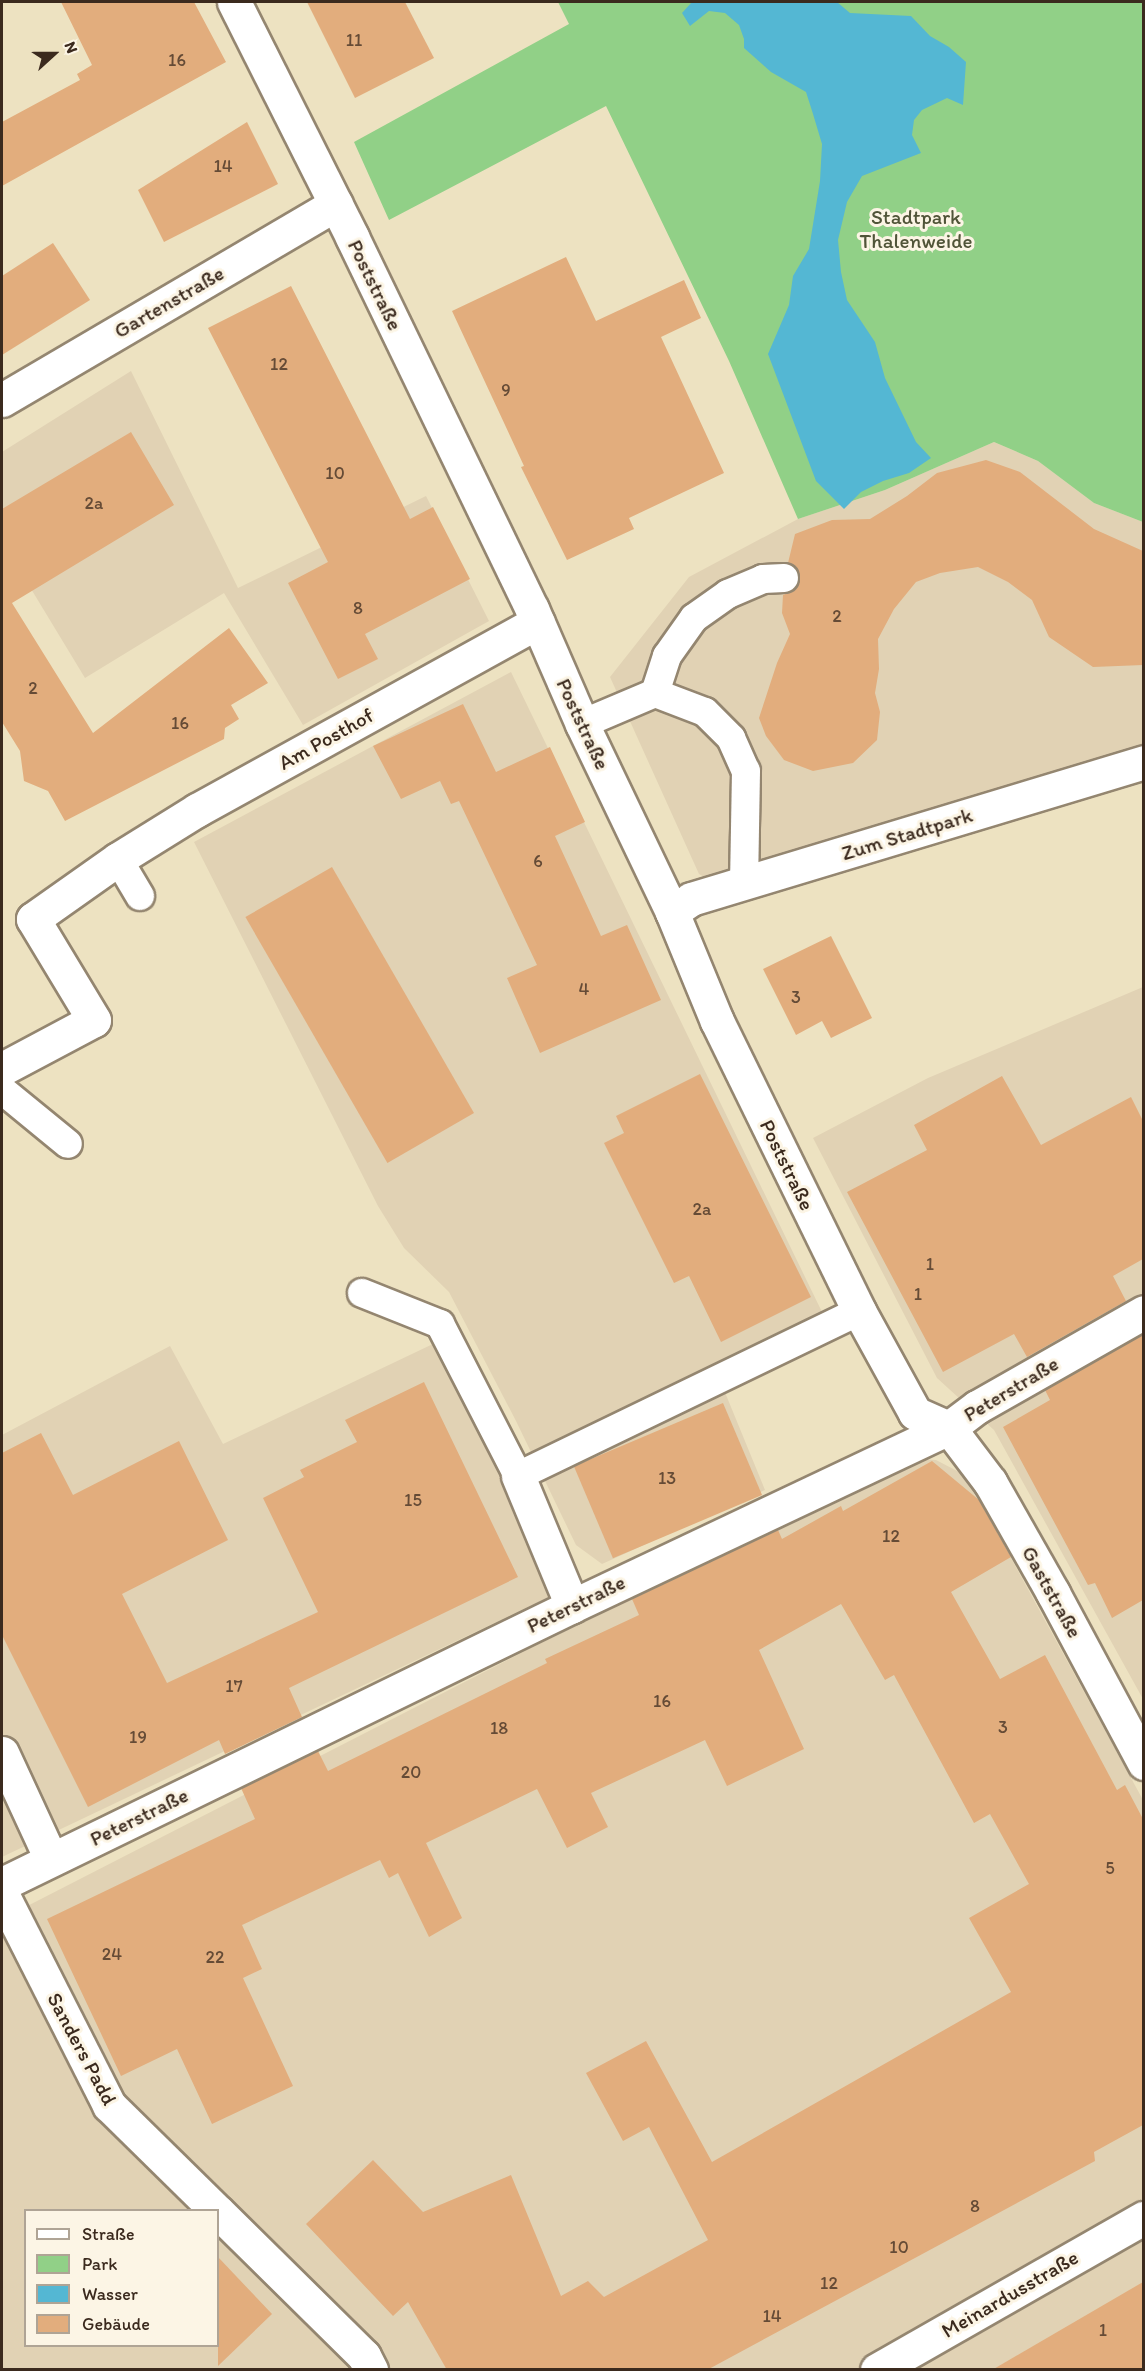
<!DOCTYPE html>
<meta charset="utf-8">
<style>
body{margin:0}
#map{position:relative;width:1145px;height:2371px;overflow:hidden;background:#ede2c1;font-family:Itim,sans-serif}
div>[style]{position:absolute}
.built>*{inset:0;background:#e1d2b4}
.green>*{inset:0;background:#91d087}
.water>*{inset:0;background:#54b7d3}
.building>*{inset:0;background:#e2ad7d;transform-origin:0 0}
.roads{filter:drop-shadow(2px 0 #948670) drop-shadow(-2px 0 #948670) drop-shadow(0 2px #948670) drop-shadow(0 -2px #948670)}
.lane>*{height:28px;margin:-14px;padding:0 14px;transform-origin:14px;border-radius:14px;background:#fff}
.street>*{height:33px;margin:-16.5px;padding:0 16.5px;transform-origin:16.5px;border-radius:16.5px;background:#fff}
span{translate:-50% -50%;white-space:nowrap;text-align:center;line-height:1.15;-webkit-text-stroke:6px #fcf5e5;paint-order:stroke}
.number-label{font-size:18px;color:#654b36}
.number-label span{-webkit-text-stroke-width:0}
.park-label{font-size:21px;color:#505438}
.street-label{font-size:21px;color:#3b2a1e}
.frame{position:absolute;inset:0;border:3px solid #3b2a1e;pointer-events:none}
.legend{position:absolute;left:24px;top:2209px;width:195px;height:138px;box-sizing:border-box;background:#fcf5e5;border:2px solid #afa495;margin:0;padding:8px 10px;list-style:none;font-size:18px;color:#3b2a1e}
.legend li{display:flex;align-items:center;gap:12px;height:30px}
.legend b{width:30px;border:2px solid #afa495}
.north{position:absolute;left:24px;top:24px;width:60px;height:60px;-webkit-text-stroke:4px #fcf5e5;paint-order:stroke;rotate:69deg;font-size:16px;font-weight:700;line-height:24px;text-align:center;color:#3b2a1e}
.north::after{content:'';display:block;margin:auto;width:21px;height:27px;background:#3b2a1e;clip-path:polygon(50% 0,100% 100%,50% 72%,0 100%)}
</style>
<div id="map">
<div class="built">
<div style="clip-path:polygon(131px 371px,238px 588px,426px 496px,489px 621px,303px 725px,224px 593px,85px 678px,2px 541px,2px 452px)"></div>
<div style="clip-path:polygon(994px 442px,1038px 461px,1094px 503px,1143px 522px,1143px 747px,717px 884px,699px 874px,610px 677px,689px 577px,798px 519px,885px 490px)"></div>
<div style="clip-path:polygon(511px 672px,822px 1312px,715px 1368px,765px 1490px,602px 1564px,576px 1545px,516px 1421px,449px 1292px,404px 1248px,378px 1206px,194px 842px)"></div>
<div style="clip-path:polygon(1143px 987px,1143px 1699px,994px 1430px,937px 1378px,813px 1138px,928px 1078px)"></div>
<div style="clip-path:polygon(435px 1343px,508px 1480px,555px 1594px,2px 1857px,2px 1435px,170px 1346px,223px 1444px)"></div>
<div style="clip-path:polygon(evenodd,915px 1459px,936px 1460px,961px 1473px,976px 1494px,1143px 1800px,1143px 2296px,1136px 2290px,1143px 2303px,1143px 2369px,2px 2370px,2px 1919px,529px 1649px,915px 1459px,26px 2210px,218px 2210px,218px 2346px,26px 2346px,26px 2210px)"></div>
</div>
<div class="green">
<div style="clip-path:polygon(558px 2px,1143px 2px,1143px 522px,1094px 503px,1038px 461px,994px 442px,885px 490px,798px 519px,729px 361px,606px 106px,389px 220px,354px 142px,569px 24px)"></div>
</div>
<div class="water">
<div style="clip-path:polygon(692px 2px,837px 2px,850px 13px,911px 16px,930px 36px,949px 47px,966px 62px,963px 105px,947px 98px,922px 110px,914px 120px,912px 135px,921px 153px,862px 176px,847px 202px,838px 240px,841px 272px,847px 300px,875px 342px,885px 378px,916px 442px,931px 458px,909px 473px,883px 481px,861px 492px,844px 509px,816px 481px,768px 354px,789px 305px,793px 276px,809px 249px,820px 181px,822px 144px,813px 114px,806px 92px,771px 72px,744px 48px,744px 39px,739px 25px,725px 13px,709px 11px,690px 26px,682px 13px)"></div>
</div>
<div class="building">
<div style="clip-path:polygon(61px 2px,194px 2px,226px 62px,2px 186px,2px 122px,80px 80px,77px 74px,92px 65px)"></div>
<div style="clip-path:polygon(307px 2px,405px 2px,434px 58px,355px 98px)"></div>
<div style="clip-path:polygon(247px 122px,278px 184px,164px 242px,138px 190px)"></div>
<div style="clip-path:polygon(53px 243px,90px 300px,2px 355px,2px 276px)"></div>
<div style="clip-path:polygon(566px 257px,596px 321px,684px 280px,701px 318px,661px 337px,724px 473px,629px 518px,634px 529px,567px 560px,521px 467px,524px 466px,452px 311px)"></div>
<div style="clip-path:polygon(291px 286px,410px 519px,433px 507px,470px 579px,365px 634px,378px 659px,338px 679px,288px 583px,328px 562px,208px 328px)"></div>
<div style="clip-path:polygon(131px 432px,174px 505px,12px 603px,93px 733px,229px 628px,268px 683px,231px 705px,239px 719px,225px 728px,224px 739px,65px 821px,48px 791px,24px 781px,20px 751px,2px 722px,2px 509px)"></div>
<div style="clip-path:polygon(986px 460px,1020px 472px,1094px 529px,1143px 551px,1143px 665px,1093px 667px,1049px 637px,1032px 600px,1008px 582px,978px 567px,940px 573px,916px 582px,894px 609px,878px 639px,879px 669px,875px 693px,880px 712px,877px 740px,853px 763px,813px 771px,784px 760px,766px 736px,759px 718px,777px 663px,790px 634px,782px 613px,783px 595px,793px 591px,800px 578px,798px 569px,788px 563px,795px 534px,832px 520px,870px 519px,907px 496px,937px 473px)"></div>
<div style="clip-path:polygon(463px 704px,496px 772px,550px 747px,585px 822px,555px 836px,601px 936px,627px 925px,661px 1000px,540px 1053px,507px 978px,537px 965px,459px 801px,451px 804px,440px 781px,401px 799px,373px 746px)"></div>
<div style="left:332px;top:867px;width:284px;height:100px;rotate:60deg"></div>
<div style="clip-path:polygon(831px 936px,872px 1018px,831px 1038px,822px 1021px,796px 1035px,763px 969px)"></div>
<div style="clip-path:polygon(700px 1074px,811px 1297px,721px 1342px,689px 1276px,674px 1283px,604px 1143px,624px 1133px,616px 1116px)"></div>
<div style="clip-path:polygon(1002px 1076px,1041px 1145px,1131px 1097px,1143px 1121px,1143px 1259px,1113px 1276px,1126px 1301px,1027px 1357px,1014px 1334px,943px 1372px,847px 1192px,927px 1150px,914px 1125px)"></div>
<div style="clip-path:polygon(1143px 1334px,1143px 1600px,1112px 1618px,1095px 1583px,1088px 1585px,1003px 1427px,1050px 1400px,1045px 1390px)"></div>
<div style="clip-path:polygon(424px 1382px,518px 1577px,289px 1688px,302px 1717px,225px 1754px,219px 1740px,88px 1807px,2px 1635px,2px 1453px,41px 1433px,73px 1495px,179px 1441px,228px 1540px,122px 1594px,167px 1683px,318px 1612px,263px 1498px,304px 1477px,300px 1470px,357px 1442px,345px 1420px)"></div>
<div style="left:723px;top:1403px;width:100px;height:162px;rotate:67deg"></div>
<div style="clip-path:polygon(932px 1461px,979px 1500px,1011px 1557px,951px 1592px,1000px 1679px,1045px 1655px,1117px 1790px,1125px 1785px,1143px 1819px,1143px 2125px,1094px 2152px,1095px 2161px,707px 2370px,447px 2370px,408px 2302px,393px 2316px,306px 2224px,373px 2160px,423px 2212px,511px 2175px,561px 2296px,588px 2281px,604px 2297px,708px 2240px,649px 2127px,623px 2141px,586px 2073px,646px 2041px,712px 2162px,1011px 1992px,969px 1918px,1029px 1884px,990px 1814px,974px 1823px,894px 1675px,885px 1680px,841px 1604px,759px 1650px,804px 1749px,727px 1786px,705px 1740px,591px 1793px,608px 1827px,567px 1848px,537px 1789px,426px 1843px,462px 1918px,429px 1937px,398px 1873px,389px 1878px,380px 1860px,242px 1925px,262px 1969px,243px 1978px,293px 2086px,212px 2124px,177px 2049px,121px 2076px,47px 1919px,255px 1819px,241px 1788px,318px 1751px,328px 1771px,547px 1663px,545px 1659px,639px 1615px,632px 1599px,778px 1530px,782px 1539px,841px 1506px,843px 1511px)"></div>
<div style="clip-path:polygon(218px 2257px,272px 2314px,218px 2366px)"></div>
<div style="clip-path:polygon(1143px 2282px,1143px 2370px,992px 2370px)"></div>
</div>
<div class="roads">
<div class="lane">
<div style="left:655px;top:693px;width:39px;rotate:-72deg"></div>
<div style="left:667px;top:656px;width:47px;rotate:-54.6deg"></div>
<div style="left:694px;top:618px;width:42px;rotate:-35.2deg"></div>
<div style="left:728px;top:594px;width:38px;rotate:-23deg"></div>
<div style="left:763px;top:579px;width:21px;rotate:-3deg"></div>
<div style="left:582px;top:724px;width:79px;rotate:-23deg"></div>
<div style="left:655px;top:693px;width:53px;rotate:20.8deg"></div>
<div style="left:705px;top:712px;width:37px;rotate:45deg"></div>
<div style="left:731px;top:738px;width:36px;rotate:66deg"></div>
<div style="left:746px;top:771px;width:112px;rotate:91deg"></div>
<div style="left:118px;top:859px;width:43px;rotate:59.3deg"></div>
<div style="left:2px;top:1090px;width:85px;rotate:39.3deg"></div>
<div style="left:362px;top:1293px;width:84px;rotate:21.7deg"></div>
<div style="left:440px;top:1324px;width:171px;rotate:62.8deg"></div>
<div style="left:518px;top:1476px;width:379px;rotate:-25.8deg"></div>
</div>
<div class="street">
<div style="left:234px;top:2px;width:263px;rotate:63.3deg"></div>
<div style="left:352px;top:237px;width:413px;rotate:64.2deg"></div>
<div style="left:532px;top:609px;width:125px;rotate:66.5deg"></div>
<div style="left:582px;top:724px;width:208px;rotate:64.4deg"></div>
<div style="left:672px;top:912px;width:118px;rotate:67.6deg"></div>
<div style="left:717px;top:1021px;width:323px;rotate:63.9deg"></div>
<div style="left:859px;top:1311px;width:116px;rotate:61.2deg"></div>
<div style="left:915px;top:1413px;width:37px;rotate:24deg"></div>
<div style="left:949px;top:1428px;width:68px;rotate:52.8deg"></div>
<div style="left:990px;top:1482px;width:128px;rotate:60.4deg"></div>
<div style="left:1053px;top:1593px;width:193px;rotate:61.8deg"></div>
<div style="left:2px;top:400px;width:387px;rotate:-30.4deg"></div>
<div style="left:672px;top:912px;width:23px;rotate:-34deg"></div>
<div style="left:691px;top:899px;width:473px;rotate:-16.8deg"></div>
<div style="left:2px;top:1069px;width:104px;rotate:-28deg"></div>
<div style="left:94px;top:1020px;width:118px;rotate:-121.1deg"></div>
<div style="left:33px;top:919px;width:104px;rotate:-35.2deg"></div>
<div style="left:118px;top:859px;width:93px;rotate:-31.8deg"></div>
<div style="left:197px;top:810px;width:389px;rotate:-28.9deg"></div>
<div style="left:518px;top:1476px;width:141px;rotate:67.4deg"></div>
<div style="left:2px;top:1753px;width:117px;rotate:65.2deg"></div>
<div style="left:2px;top:1884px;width:634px;rotate:-26deg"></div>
<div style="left:572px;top:1606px;width:417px;rotate:-25.3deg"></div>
<div style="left:949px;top:1428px;width:35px;rotate:-37deg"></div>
<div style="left:977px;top:1407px;width:192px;rotate:-29.6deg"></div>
<div style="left:2px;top:1894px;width:237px;rotate:63.1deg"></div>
<div style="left:109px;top:2105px;width:150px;rotate:44.5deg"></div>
<div style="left:218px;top:2212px;width:205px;rotate:44.6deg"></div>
<div style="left:364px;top:2356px;width:16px;rotate:63deg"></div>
<div style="left:877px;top:2370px;width:307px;rotate:-29.7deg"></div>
</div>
</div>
<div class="number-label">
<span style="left:354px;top:40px">11</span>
<span style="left:177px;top:60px">16</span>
<span style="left:223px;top:166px">14</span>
<span style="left:279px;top:364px">12</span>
<span style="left:506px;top:390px">9</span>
<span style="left:335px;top:473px">10</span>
<span style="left:94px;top:503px">2a</span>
<span style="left:358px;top:608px">8</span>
<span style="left:837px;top:616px">2</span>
<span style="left:33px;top:688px">2</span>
<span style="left:180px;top:723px">16</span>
<span style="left:538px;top:861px">6</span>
<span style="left:584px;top:989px">4</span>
<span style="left:796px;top:997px">3</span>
<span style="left:702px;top:1209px">2a</span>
<span style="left:930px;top:1264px">1</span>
<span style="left:918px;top:1294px">1</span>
<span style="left:667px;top:1478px">13</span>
<span style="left:413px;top:1500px">15</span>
<span style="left:891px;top:1536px">12</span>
<span style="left:234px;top:1686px">17</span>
<span style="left:662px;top:1701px">16</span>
<span style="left:1003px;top:1727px">3</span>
<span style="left:499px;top:1728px">18</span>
<span style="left:138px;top:1737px">19</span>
<span style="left:411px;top:1772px">20</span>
<span style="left:1110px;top:1868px">5</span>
<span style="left:112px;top:1954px">24</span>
<span style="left:215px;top:1957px">22</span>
<span style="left:975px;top:2206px">8</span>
<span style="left:899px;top:2247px">10</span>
<span style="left:829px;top:2283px">12</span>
<span style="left:772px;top:2316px">14</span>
<span style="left:1103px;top:2330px">1</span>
</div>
<div class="park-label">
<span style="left:916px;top:229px">Stadtpark<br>Thalenweide</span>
</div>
<div class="street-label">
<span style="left:375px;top:285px;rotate:64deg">Poststraße</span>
<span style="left:169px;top:302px;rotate:-30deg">Gartenstraße</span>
<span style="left:583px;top:724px;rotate:65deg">Poststraße</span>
<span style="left:326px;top:739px;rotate:-29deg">Am Posthof</span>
<span style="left:907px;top:834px;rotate:-17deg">Zum Stadtpark</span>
<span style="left:787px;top:1165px;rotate:64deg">Poststraße</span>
<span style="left:1011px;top:1389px;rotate:-31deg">Peterstraße</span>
<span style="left:1052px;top:1592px;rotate:61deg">Gaststraße</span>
<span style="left:576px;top:1604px;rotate:-26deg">Peterstraße</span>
<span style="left:139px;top:1817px;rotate:-26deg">Peterstraße</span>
<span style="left:82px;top:2049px;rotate:62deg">Sanders Padd</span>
<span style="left:1010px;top:2294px;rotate:-30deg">Meinardusstraße</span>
</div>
<div class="frame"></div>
<ul class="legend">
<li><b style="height:8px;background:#fff"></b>Straße</li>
<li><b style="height:16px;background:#91d087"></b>Park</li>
<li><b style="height:16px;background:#54b7d3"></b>Wasser</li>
<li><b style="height:16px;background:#e2ad7d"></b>Gebäude</li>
</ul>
<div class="north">N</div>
</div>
